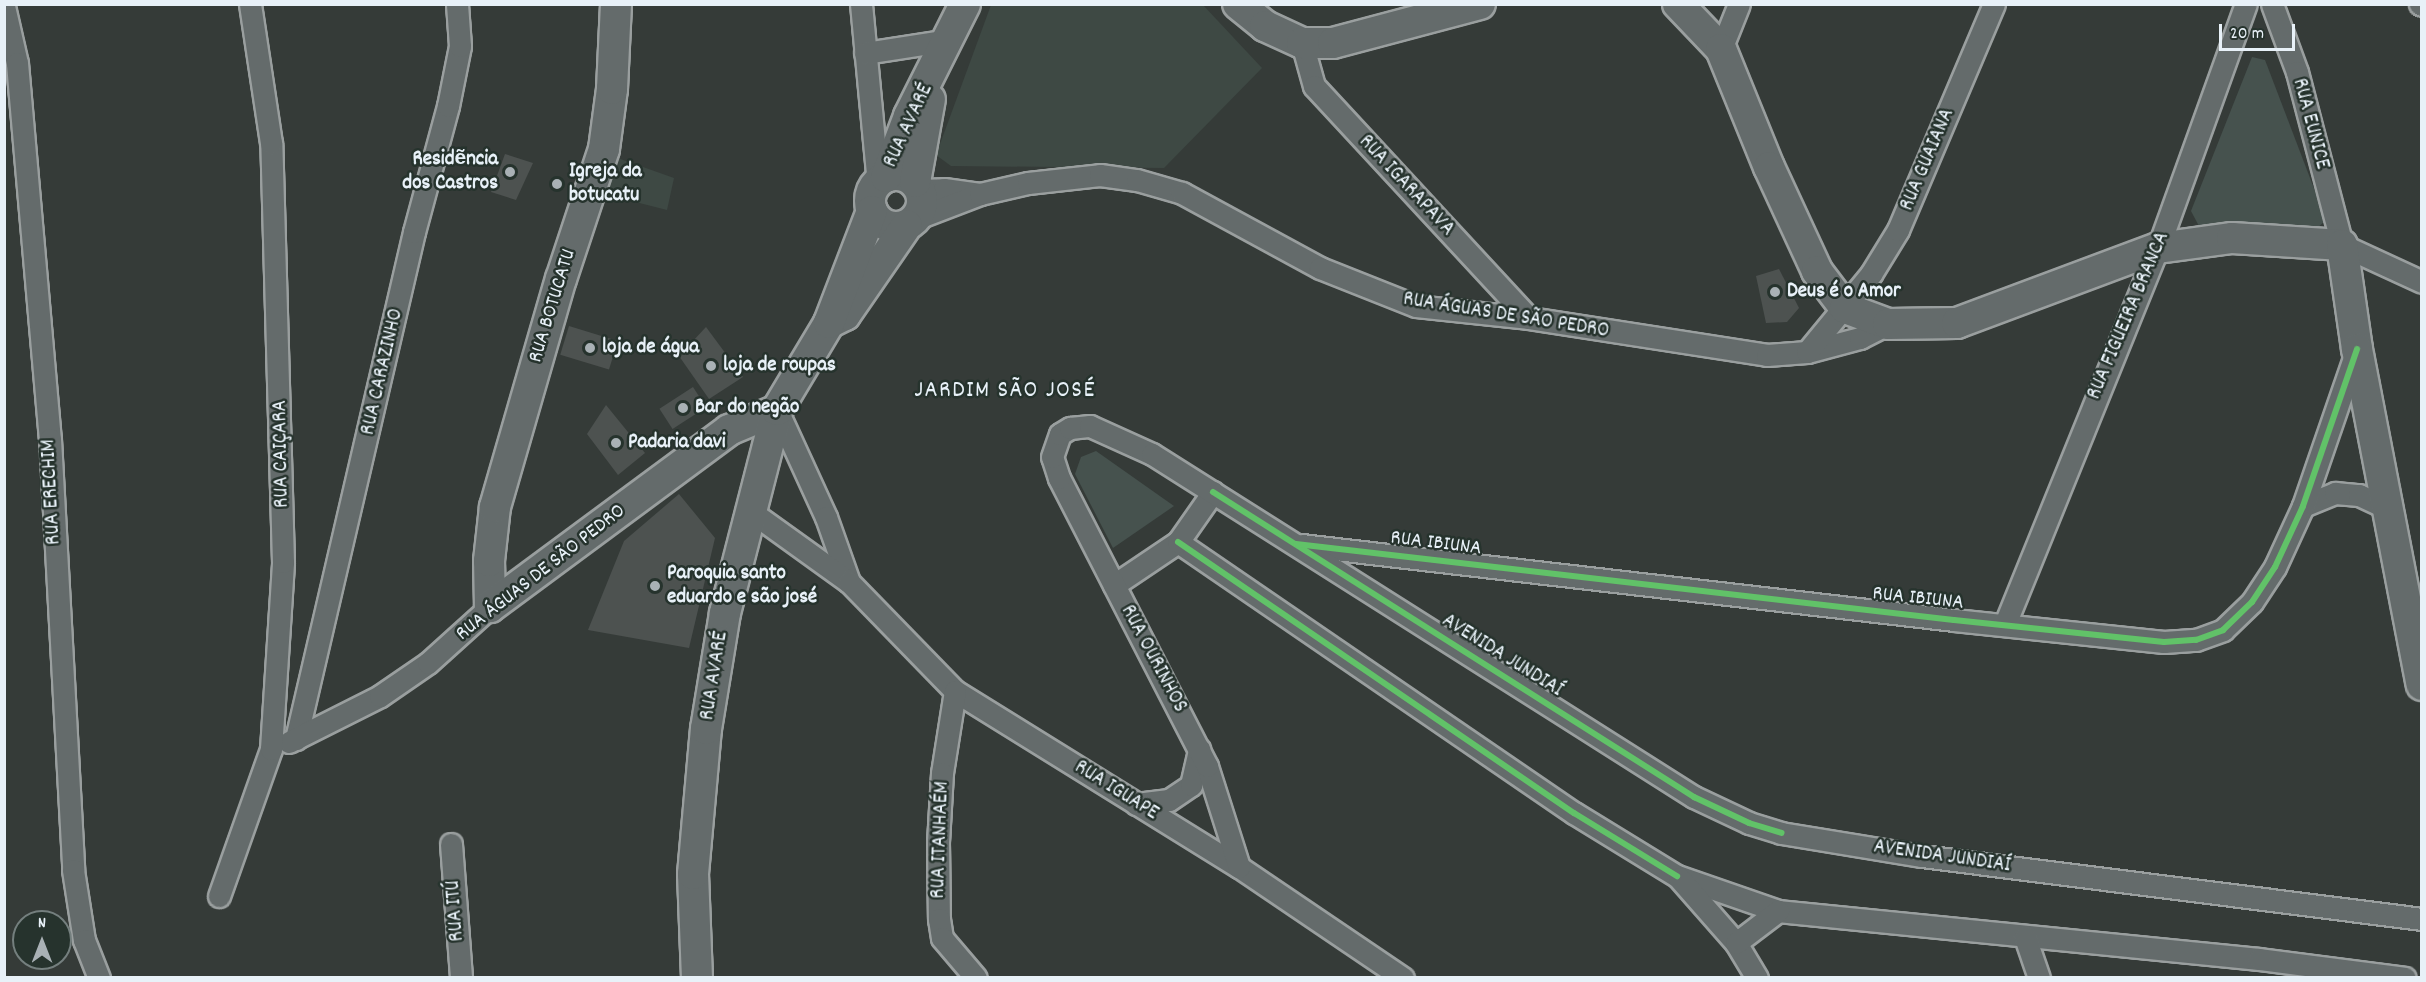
<!DOCTYPE html>
<meta charset="utf-8">
<style>
body{margin:0}
#map{position:relative;width:2426px;height:982px;overflow:hidden;background:#353b38;font-family:Dekko,sans-serif}
div>[style]{position:absolute}
.built>*{inset:0;background:#3e4944}
.green>*{inset:0;background:#46524e}
.building>*{inset:0;background:#4d5250;transform-origin:0 0}
.roads{filter:drop-shadow(2px 0 #9a9f9f) drop-shadow(-2px 0 #9a9f9f) drop-shadow(0 2px #9a9f9f) drop-shadow(0 -2px #9a9f9f)}
.street>*{height:21px;margin:-10.5px;padding:0 10.5px;transform-origin:10.5px;border-radius:10.5px;background:#646b6b}
.secondary>*{height:30px;margin:-15px;padding:0 15px;transform-origin:15px;border-radius:15px;background:#646b6b}
.secondary>.ring{margin:-15px;padding:0;box-sizing:content-box;background:none;border:30px solid #646b6b;border-radius:50%}
.cycleway>*{height:6px;margin:-3px;padding:0 3px;transform-origin:3px;border-radius:3px;background:#61c268}
.dots>*{width:16px;height:16px;translate:-50% -50%;box-sizing:border-box;border:3px solid #26332d;border-radius:50%}
span{translate:-50% -50%;white-space:nowrap;text-align:center;line-height:1.15;-webkit-text-stroke:5px #26332d;paint-order:stroke}
.street-label{font-size:21px;color:#e8f1f8}
.poi-label{font-size:21px;color:#e8f1f8;font-weight:700}
.right{translate:-100% -50%;text-align:right}
.left{translate:0 -50%;text-align:left}
.quarter-label{font-size:24px;color:#e8f1f8;letter-spacing:1.5px}
.frame{position:absolute;inset:0;border:6px solid #e8f1f8;pointer-events:none}
.north{position:absolute;left:12px;top:910px;width:60px;height:60px;box-sizing:border-box;background:#26332d;border:2px solid #747f7e;border-radius:50%;rotate:0deg;font-size:16px;font-weight:700;line-height:24px;text-align:center;color:#e8f1f8}
.north::after{content:'';display:block;margin:auto;width:21px;height:27px;background:#a9b1b5;clip-path:polygon(50% 0,100% 100%,50% 72%,0 100%)}
.scale{position:absolute;left:2219px;top:24px;width:76px;height:27px;box-sizing:border-box;border:3px solid #e8f1f8;border-top:0;padding-left:8px;font-size:18px;line-height:21px;white-space:nowrap;color:#e8f1f8;-webkit-text-stroke:4px #26332d;paint-order:stroke}
</style>
<div id="map">
<div class="built">
<div style="clip-path:polygon(991px 5px,1203px 5px,1262px 68px,1164px 168px,951px 166px,936px 155px)"></div>
<div style="clip-path:polygon(612px 156px,674px 178px,667px 210px,604px 194px)"></div>
</div>
<div class="green">
<div style="clip-path:polygon(2252px 57px,2265px 60px,2326px 220px,2315px 230px,2200px 228px,2191px 211px)"></div>
<div style="clip-path:polygon(1096px 451px,1174px 506px,1113px 548px,1075px 474px,1081px 457px)"></div>
</div>
<div class="building">
<div style="clip-path:polygon(505px 154px,533px 163px,516px 200px,491px 192px)"></div>
<div style="clip-path:polygon(1779px 269px,1799px 308px,1787px 322px,1766px 323px,1756px 276px)"></div>
<div style="left:569px;top:326px;width:51px;height:30px;rotate:17deg"></div>
<div style="clip-path:polygon(706px 327px,743px 377px,709px 399px,679px 356px)"></div>
<div style="left:693px;top:387px;width:24px;height:40px;rotate:57deg"></div>
<div style="clip-path:polygon(606px 405px,645px 453px,618px 475px,587px 434px)"></div>
<div style="clip-path:polygon(679px 494px,715px 538px,689px 648px,588px 630px,624px 541px)"></div>
</div>
<div class="roads">
<div class="street">
<div style="left:861px;top:4px;width:180px;rotate:84.6deg"></div>
<div style="left:2272px;top:4px;width:72px;rotate:69.8deg"></div>
<div style="left:2297px;top:72px;width:179px;rotate:75.4deg"></div>
<div style="left:2342px;top:245px;width:88px;rotate:24.8deg"></div>
<div style="left:2420px;top:4px;width:2px;rotate:27deg"></div>
<div style="left:4px;top:6px;width:58px;rotate:77.2deg"></div>
<div style="left:17px;top:63px;width:377px;rotate:85deg"></div>
<div style="left:50px;top:439px;width:432px;rotate:86.9deg"></div>
<div style="left:73px;top:870px;width:71px;rotate:81.1deg"></div>
<div style="left:84px;top:940px;width:41px;rotate:68.5deg"></div>
<div style="left:1302px;top:43px;width:45px;rotate:74.4deg"></div>
<div style="left:1314px;top:86px;width:316px;rotate:47.2deg"></div>
<div style="left:1721px;top:49px;width:48px;rotate:-68.2deg"></div>
<div style="left:865px;top:53px;width:85px;rotate:-8.8deg"></div>
<div style="left:920px;top:190px;width:24px;rotate:-2deg"></div>
<div style="left:944px;top:189px;width:36px;rotate:8deg"></div>
<div style="left:915px;top:219px;width:70px;rotate:-21deg"></div>
<div style="left:980px;top:194px;width:49px;rotate:-12.9deg"></div>
<div style="left:1028px;top:183px;width:72px;rotate:-6.3deg"></div>
<div style="left:1100px;top:175px;width:37px;rotate:8deg"></div>
<div style="left:1137px;top:180px;width:47px;rotate:16.1deg"></div>
<div style="left:1182px;top:193px;width:157px;rotate:28.5deg"></div>
<div style="left:1320px;top:268px;width:103px;rotate:21.6deg"></div>
<div style="left:1416px;top:306px;width:114px;rotate:6.1deg"></div>
<div style="left:1529px;top:318px;width:241px;rotate:8.8deg"></div>
<div style="left:1767px;top:355px;width:40px;rotate:-4.3deg"></div>
<div style="left:1807px;top:352px;width:55px;rotate:-14.8deg"></div>
<div style="left:1860px;top:338px;width:31px;rotate:-27deg"></div>
<div style="left:1807px;top:352px;width:101px;rotate:-50.6deg"></div>
<div style="left:1871px;top:274px;width:52px;rotate:-58.5deg"></div>
<div style="left:1898px;top:230px;width:246px;rotate:-67deg"></div>
<div style="left:777px;top:410px;width:118px;rotate:65.4deg"></div>
<div style="left:826px;top:517px;width:69px;rotate:70.5deg"></div>
<div style="left:2303px;top:506px;width:35px;rotate:-22deg"></div>
<div style="left:2335px;top:493px;width:24px;rotate:5deg"></div>
<div style="left:2359px;top:495px;width:33px;rotate:25deg"></div>
<div style="left:753px;top:513px;width:118px;rotate:35.7deg"></div>
<div style="left:849px;top:582px;width:152px;rotate:45.8deg"></div>
<div style="left:955px;top:691px;width:334px;rotate:31.8deg"></div>
<div style="left:1239px;top:867px;width:198px;rotate:34.1deg"></div>
<div style="left:1178px;top:542px;width:480px;rotate:34.4deg"></div>
<div style="left:1574px;top:813px;width:121px;rotate:31.5deg"></div>
<div style="left:1677px;top:876px;width:107px;rotate:19.1deg"></div>
<div style="left:1778px;top:911px;width:483px;rotate:5.7deg"></div>
<div style="left:2259px;top:959px;width:147px;rotate:7.4deg"></div>
<div style="left:1301px;top:545px;width:657px;rotate:6.55deg"></div>
<div style="left:1954px;top:620px;width:211px;rotate:6deg"></div>
<div style="left:2164px;top:642px;width:32px;rotate:-4deg"></div>
<div style="left:2196px;top:640px;width:29px;rotate:-20deg"></div>
<div style="left:2223px;top:630px;width:40px;rotate:-44deg"></div>
<div style="left:2252px;top:602px;width:42px;rotate:-56.7deg"></div>
<div style="left:2275px;top:567px;width:67px;rotate:-65.3deg"></div>
<div style="left:2303px;top:506px;width:163px;rotate:-71deg"></div>
<div style="left:1114px;top:585px;width:77px;rotate:-33.9deg"></div>
<div style="left:1178px;top:542px;width:61px;rotate:-55deg"></div>
<div style="left:2005px;top:624px;width:406px;rotate:-67.9deg"></div>
<div style="left:2158px;top:248px;width:259px;rotate:-70.2deg"></div>
<div style="left:955px;top:691px;width:83px;rotate:99deg"></div>
<div style="left:942px;top:773px;width:69px;rotate:93.3deg"></div>
<div style="left:938px;top:842px;width:77px;rotate:89.3deg"></div>
<div style="left:939px;top:919px;width:19px;rotate:81deg"></div>
<div style="left:942px;top:938px;width:52px;rotate:49.6deg"></div>
<div style="left:296px;top:739px;width:521px;rotate:-76.9deg"></div>
<div style="left:414px;top:232px;width:131px;rotate:-74.9deg"></div>
<div style="left:448px;top:106px;width:61px;rotate:-78.7deg"></div>
<div style="left:460px;top:46px;width:42px;rotate:-94.1deg"></div>
<div style="left:289px;top:742px;width:102px;rotate:-26.8deg"></div>
<div style="left:380px;top:696px;width:58px;rotate:-34.5deg"></div>
<div style="left:428px;top:663px;width:84px;rotate:-42.1deg"></div>
<div style="left:1136px;top:804px;width:33px;rotate:-7deg"></div>
<div style="left:1169px;top:800px;width:27px;rotate:-34deg"></div>
<div style="left:1191px;top:785px;width:37px;rotate:-77deg"></div>
<div style="left:451px;top:844px;width:134px;rotate:85.7deg"></div>
<div style="left:1239px;top:867px;width:106px;rotate:-107.6deg"></div>
<div style="left:1207px;top:766px;width:324px;rotate:-117.2deg"></div>
<div style="left:1059px;top:478px;width:22px;rotate:-108deg"></div>
<div style="left:1052px;top:457px;width:24px;rotate:-71deg"></div>
<div style="left:1060px;top:434px;width:12px;rotate:-31deg"></div>
<div style="left:1070px;top:428px;width:20px;rotate:-6deg"></div>
<div style="left:1090px;top:426px;width:68px;rotate:24.3deg"></div>
<div style="left:1152px;top:454px;width:641px;rotate:32.33deg"></div>
<div style="left:1694px;top:797px;width:61px;rotate:25.3deg"></div>
<div style="left:1749px;top:823px;width:34px;rotate:17deg"></div>
<div style="left:1781px;top:833px;width:143px;rotate:9.3deg"></div>
<div style="left:1922px;top:856px;width:504px;rotate:7.18deg"></div>
<div style="left:1679px;top:878px;width:86px;rotate:48.8deg"></div>
<div style="left:1736px;top:943px;width:41px;rotate:59deg"></div>
<div style="left:219px;top:896px;width:156px;rotate:-70.5deg"></div>
<div style="left:271px;top:749px;width:187px;rotate:-86.3deg"></div>
<div style="left:283px;top:562px;width:419px;rotate:-91.6deg"></div>
<div style="left:271px;top:143px;width:141px;rotate:-98.6deg"></div>
<div style="left:2025px;top:937px;width:43px;rotate:71.1deg"></div>
<div style="left:1736px;top:943px;width:53px;rotate:-37.3deg"></div>
</div>
<div class="secondary">
<div style="left:1238px;top:4px;width:35px;rotate:39deg"></div>
<div style="left:1265px;top:26px;width:41px;rotate:24.7deg"></div>
<div style="left:1302px;top:43px;width:31px"></div>
<div style="left:1333px;top:43px;width:152px;rotate:-14.9deg"></div>
<div style="left:1678px;top:4px;width:62px;rotate:46.3deg"></div>
<div style="left:1721px;top:49px;width:127px;rotate:67.9deg"></div>
<div style="left:1769px;top:167px;width:115px;rotate:65.2deg"></div>
<div style="left:1817px;top:271px;width:46px;rotate:52.9deg"></div>
<div style="left:1845px;top:308px;width:46px;rotate:20.4deg"></div>
<div style="left:1888px;top:324px;width:69px;rotate:-0.8deg"></div>
<div style="left:1957px;top:323px;width:215px;rotate:-20.5deg"></div>
<div style="left:2158px;top:248px;width:75px;rotate:-7.7deg"></div>
<div style="left:2232px;top:238px;width:110px;rotate:3.6deg"></div>
<div style="left:2342px;top:245px;width:105px;rotate:81.8deg"></div>
<div style="left:2357px;top:349px;width:342px;rotate:79.1deg"></div>
<div class="ring" style="left:870px;top:175px;width:22px;height:22px"></div>
<div style="left:886px;top:177px;width:65px;rotate:-69.3deg"></div>
<div style="left:909px;top:116px;width:125px;rotate:-63.4deg"></div>
<div style="left:915px;top:182px;width:84px;rotate:-79.8deg"></div>
<div style="left:829px;top:323px;width:18px;rotate:-27deg"></div>
<div style="left:845px;top:315px;width:109px;rotate:-55.4deg"></div>
<div style="left:490px;top:607px;width:46px;rotate:-91.2deg"></div>
<div style="left:489px;top:561px;width:54px;rotate:-83.7deg"></div>
<div style="left:495px;top:507px;width:237px;rotate:-73.9deg"></div>
<div style="left:561px;top:279px;width:137px;rotate:-71.7deg"></div>
<div style="left:604px;top:149px;width:61px;rotate:-82.4deg"></div>
<div style="left:612px;top:89px;width:85px;rotate:-87.3deg"></div>
<div style="left:490px;top:607px;width:297px;rotate:-36.5deg"></div>
<div style="left:729px;top:430px;width:52px;rotate:-22.6deg"></div>
<div style="left:697px;top:978px;width:104px;rotate:-92.2deg"></div>
<div style="left:693px;top:874px;width:146px;rotate:-84.9deg"></div>
<div style="left:706px;top:729px;width:118px;rotate:-80.7deg"></div>
<div style="left:725px;top:613px;width:210px;rotate:-75.6deg"></div>
<div style="left:777px;top:410px;width:101px;rotate:-59.1deg"></div>
<div style="left:829px;top:323px;width:120px;rotate:-69deg"></div>
</div>
</div>
<div class="cycleway">
<div style="left:1213px;top:492px;width:570px;rotate:32.38deg"></div>
<div style="left:1694px;top:797px;width:61px;rotate:25.3deg"></div>
<div style="left:1749px;top:823px;width:34px;rotate:17deg"></div>
<div style="left:1178px;top:542px;width:480px;rotate:34.4deg"></div>
<div style="left:1574px;top:813px;width:121px;rotate:31.5deg"></div>
<div style="left:1296px;top:544px;width:662px;rotate:6.59deg"></div>
<div style="left:1954px;top:620px;width:211px;rotate:6deg"></div>
<div style="left:2164px;top:642px;width:32px;rotate:-4deg"></div>
<div style="left:2196px;top:640px;width:29px;rotate:-20deg"></div>
<div style="left:2223px;top:630px;width:40px;rotate:-44deg"></div>
<div style="left:2252px;top:602px;width:42px;rotate:-56.7deg"></div>
<div style="left:2275px;top:567px;width:67px;rotate:-65.3deg"></div>
<div style="left:2303px;top:506px;width:166px;rotate:-71deg"></div>
</div>
<div class="dots">
<div style="left:510px;top:172px;background:#a9b1b5"></div>
<div style="left:557px;top:184px;background:#a9b1b5"></div>
<div style="left:1775px;top:292px;background:#a9b1b5"></div>
<div style="left:590px;top:348px;background:#a9b1b5"></div>
<div style="left:711px;top:366px;background:#a9b1b5"></div>
<div style="left:683px;top:408px;background:#a9b1b5"></div>
<div style="left:616px;top:443px;background:#a9b1b5"></div>
<div style="left:655px;top:586px;background:#a9b1b5"></div>
</div>
<div class="street-label">
<span style="left:2310px;top:124px;rotate:75deg">RUA EUNICE</span>
<span style="left:909px;top:126px;rotate:-65deg">RUA AVARÉ</span>
<span style="left:1928px;top:160px;rotate:-67deg">RUA GUAIANA</span>
<span style="left:1406px;top:186px;rotate:47deg">RUA IGARAPAVA</span>
<span style="left:553px;top:306px;rotate:-73deg">RUA BOTUCATU</span>
<span style="left:1506px;top:316px;rotate:9deg">RUA ÁGUAS DE SÃO PEDRO</span>
<span style="left:2129px;top:316px;rotate:-67deg">RUA FIGUEIRA BRANCA</span>
<span style="left:383px;top:372px;rotate:-77deg">RUA CARAZINHO</span>
<span style="left:282px;top:454px;rotate:-91deg">RUA CAIÇARA</span>
<span style="left:52px;top:492px;rotate:-93deg">RUA ERECHIM</span>
<span style="left:1436px;top:544px;rotate:7deg">RUA IBIUNA</span>
<span style="left:541px;top:573px;rotate:-38deg">RUA ÁGUAS DE SÃO PEDRO</span>
<span style="left:1918px;top:599px;rotate:6deg">RUA IBIUNA</span>
<span style="left:1502px;top:656px;rotate:32deg">AVENIDA JUNDIAÍ</span>
<span style="left:1153px;top:659px;rotate:62deg">RUA OURINHOS</span>
<span style="left:715px;top:676px;rotate:-81deg">RUA AVARÉ</span>
<span style="left:1116px;top:791px;rotate:32deg">RUA IGUAPE</span>
<span style="left:941px;top:840px;rotate:-88deg">RUA ITANHAÉM</span>
<span style="left:1942px;top:857px;rotate:8deg">AVENIDA JUNDIAÍ</span>
<span style="left:456px;top:911px;rotate:-94deg">RUA ITÚ</span>
</div>
<div class="poi-label">
<span class="right" style="left:498px;top:172px">Residẽncia<br>dos Castros</span>
<span class="left" style="left:569px;top:184px">Igreja da<br>botucatu</span>
<span class="left" style="left:1787px;top:292px">Deus é o Amor</span>
<span class="left" style="left:602px;top:348px">loja de água</span>
<span class="left" style="left:723px;top:366px">loja de roupas</span>
<span class="left" style="left:695px;top:408px">Bar do negão</span>
<span class="left" style="left:628px;top:443px">Padaria davi</span>
<span class="left" style="left:667px;top:586px">Paroquia santo<br>eduardo e são josé</span>
</div>
<div class="quarter-label">
<span style="left:1005px;top:392px">JARDIM SÃO JOSÉ</span>
</div>
<div class="frame"></div>
<div class="north">N</div>
<div class="scale">20 m</div>
</div>
